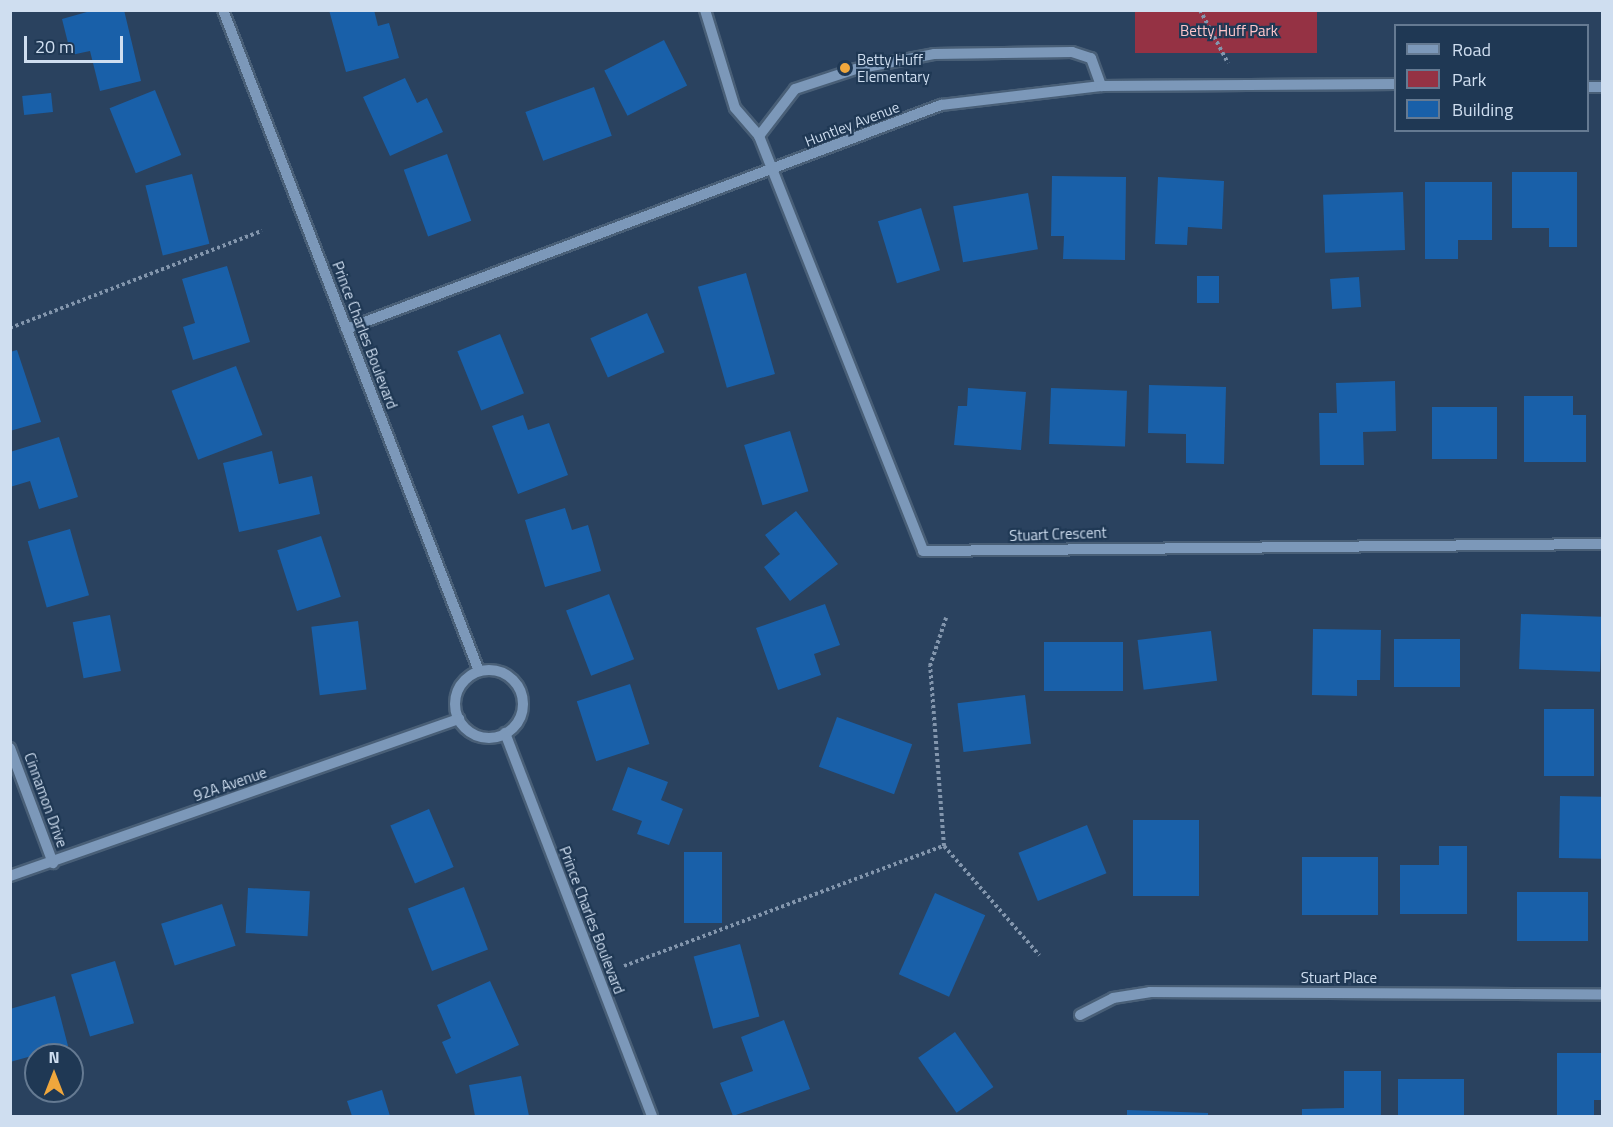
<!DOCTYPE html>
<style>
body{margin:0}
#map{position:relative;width:1613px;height:1127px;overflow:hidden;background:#2a425f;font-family:"Titillium Web",sans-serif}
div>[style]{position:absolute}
.green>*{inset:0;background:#953244;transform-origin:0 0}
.building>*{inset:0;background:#1960a9;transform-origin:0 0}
.path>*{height:4px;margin-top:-2px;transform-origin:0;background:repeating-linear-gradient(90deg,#8396ad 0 3px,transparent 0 6px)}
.roads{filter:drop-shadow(2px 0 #495f77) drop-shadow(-2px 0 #495f77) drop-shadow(0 2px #495f77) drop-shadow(0 -2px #495f77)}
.minor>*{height:10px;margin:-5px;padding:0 5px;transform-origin:5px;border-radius:5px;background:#7c98b9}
.minor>.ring{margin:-5px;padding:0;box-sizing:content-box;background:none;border:10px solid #7c98b9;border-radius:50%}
.dots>*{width:16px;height:16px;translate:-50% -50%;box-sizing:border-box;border:3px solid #1f3854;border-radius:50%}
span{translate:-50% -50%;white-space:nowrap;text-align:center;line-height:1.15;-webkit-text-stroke:4.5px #1f3854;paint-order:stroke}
.park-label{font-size:15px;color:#fec5ca}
.poi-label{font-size:15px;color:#cfdef0}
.left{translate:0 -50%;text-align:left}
.street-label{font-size:15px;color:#cfdef0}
.frame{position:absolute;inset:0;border:12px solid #cfdef0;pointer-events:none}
.legend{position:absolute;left:1394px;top:24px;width:195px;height:108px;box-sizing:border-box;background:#1f3854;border:2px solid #657a92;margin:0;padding:8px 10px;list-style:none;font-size:18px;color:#cfdef0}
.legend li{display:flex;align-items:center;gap:12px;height:30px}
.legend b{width:30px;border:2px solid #657a92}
.north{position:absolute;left:24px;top:1043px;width:60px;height:60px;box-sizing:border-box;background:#1f3854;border:2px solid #657a92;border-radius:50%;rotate:0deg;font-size:16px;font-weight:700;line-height:24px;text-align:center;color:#cfdef0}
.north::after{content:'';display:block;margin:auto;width:21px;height:27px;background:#efa73d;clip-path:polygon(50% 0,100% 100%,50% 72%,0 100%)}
.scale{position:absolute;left:24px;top:36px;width:99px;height:27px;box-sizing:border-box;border:3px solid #cfdef0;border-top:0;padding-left:8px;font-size:18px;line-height:21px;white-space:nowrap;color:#cfdef0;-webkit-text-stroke:4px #1f3854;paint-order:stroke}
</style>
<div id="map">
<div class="green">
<div style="left:1135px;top:11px;width:182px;height:42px"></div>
</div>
<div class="building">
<div style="clip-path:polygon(94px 10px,124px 10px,141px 81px,100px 91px,90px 51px,71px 55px,62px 19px)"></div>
<div style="clip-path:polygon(329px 10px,374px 10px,378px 26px,389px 23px,399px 58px,346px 72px)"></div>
<div style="left:664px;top:40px;width:51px;height:67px;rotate:63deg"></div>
<div style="clip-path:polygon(405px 78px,417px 103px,427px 98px,443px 132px,390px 156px,363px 97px)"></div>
<div style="left:594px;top:87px;width:52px;height:73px;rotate:70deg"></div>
<div style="left:155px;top:90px;width:70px;height:49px;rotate:68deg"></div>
<div style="left:51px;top:93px;width:19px;height:29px;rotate:84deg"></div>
<div style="left:447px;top:154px;width:71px;height:46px;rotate:70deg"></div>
<div style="clip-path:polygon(1512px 172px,1577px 172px,1577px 247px,1549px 247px,1549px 228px,1512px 228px)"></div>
<div style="left:192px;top:174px;width:72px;height:48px;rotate:76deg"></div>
<div style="clip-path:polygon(1052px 176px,1126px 177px,1125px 260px,1063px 259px,1064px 236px,1051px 236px)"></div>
<div style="clip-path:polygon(1158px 177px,1224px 181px,1222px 229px,1188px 227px,1187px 245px,1155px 244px)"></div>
<div style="clip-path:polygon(1425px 182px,1492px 182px,1492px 240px,1458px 240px,1458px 259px,1425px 259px)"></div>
<div style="left:1403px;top:192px;width:58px;height:80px;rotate:88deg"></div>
<div style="left:1028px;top:193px;width:57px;height:76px;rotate:80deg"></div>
<div style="left:921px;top:208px;width:65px;height:45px;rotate:73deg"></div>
<div style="clip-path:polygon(227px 266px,250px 342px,193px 360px,183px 327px,195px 323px,182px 279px)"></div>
<div style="left:746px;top:273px;width:105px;height:50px;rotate:74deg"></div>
<div style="left:1197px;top:276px;width:22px;height:27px"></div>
<div style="left:1359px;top:277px;width:30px;height:29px;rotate:86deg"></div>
<div style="left:647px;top:313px;width:43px;height:62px;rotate:66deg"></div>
<div style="left:500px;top:334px;width:64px;height:46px;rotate:68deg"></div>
<div style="clip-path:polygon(17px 350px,41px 422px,10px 431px,10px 352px)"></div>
<div style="left:236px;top:366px;width:74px;height:69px;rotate:69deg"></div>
<div style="clip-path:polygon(1395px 381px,1396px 431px,1363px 432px,1364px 465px,1320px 465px,1319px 413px,1337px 413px,1336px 383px)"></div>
<div style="clip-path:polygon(1149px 385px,1226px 387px,1224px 464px,1186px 463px,1186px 434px,1148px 433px)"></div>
<div style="clip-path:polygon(968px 388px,1026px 392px,1021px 450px,954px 445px,958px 406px,967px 406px)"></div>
<div style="left:1051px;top:388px;width:76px;height:56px;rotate:2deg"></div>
<div style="clip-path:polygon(1524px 396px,1573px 396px,1573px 415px,1586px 415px,1586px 462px,1524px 462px)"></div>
<div style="left:1432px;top:407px;width:65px;height:52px"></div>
<div style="clip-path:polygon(523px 415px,528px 430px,549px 423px,568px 475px,518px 494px,492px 426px)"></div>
<div style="left:790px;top:431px;width:63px;height:48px;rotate:73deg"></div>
<div style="clip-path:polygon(59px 437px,78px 497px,39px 509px,30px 481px,10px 487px,10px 452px)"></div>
<div style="clip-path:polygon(272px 451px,279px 484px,312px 476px,320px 514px,239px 532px,223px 463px)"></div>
<div style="clip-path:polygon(565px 508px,572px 530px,588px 525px,601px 571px,545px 587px,525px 520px)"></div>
<div style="clip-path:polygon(796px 511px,838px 564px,790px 601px,764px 567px,780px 554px,765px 535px)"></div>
<div style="left:70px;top:529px;width:69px;height:44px;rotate:74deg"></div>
<div style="left:321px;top:536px;width:64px;height:46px;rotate:72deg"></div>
<div style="left:609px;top:594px;width:70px;height:46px;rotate:69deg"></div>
<div style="clip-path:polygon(825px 604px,840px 645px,814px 654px,821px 675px,778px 690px,756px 628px)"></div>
<div style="left:1521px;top:614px;width:81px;height:55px;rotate:2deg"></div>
<div style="left:110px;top:615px;width:57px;height:38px;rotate:79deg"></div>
<div style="left:358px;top:621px;width:69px;height:47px;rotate:83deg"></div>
<div style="clip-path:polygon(1313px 629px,1381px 630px,1380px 680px,1357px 680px,1357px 696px,1312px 695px)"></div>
<div style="left:1211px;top:631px;width:50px;height:74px;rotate:83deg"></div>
<div style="left:1394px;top:639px;width:66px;height:48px"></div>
<div style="left:1044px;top:642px;width:79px;height:49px"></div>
<div style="left:630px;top:684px;width:63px;height:56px;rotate:72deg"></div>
<div style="left:1025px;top:695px;width:49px;height:68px;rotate:83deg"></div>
<div style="left:1544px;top:709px;width:50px;height:67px"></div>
<div style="left:837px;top:717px;width:80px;height:53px;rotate:20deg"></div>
<div style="clip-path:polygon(628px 767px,668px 782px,661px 800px,683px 809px,669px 845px,637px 834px,642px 821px,612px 810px)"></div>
<div style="left:1560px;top:796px;width:42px;height:62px;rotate:1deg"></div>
<div style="left:429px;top:809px;width:63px;height:42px;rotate:67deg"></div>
<div style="left:1133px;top:820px;width:66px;height:76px"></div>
<div style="left:1087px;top:825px;width:52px;height:74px;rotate:68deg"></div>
<div style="clip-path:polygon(1439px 846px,1467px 846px,1467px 914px,1400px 914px,1400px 865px,1439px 865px)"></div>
<div style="left:684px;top:852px;width:38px;height:71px"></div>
<div style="left:1302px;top:857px;width:76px;height:58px"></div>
<div style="left:464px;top:887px;width:67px;height:60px;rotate:69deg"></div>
<div style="left:248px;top:888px;width:62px;height:45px;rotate:3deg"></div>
<div style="left:1517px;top:892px;width:71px;height:49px"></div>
<div style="left:935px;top:893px;width:55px;height:89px;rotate:24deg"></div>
<div style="left:222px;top:904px;width:44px;height:64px;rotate:72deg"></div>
<div style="left:740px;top:944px;width:75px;height:48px;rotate:75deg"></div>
<div style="left:115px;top:961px;width:65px;height:46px;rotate:73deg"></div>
<div style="clip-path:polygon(490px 981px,519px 1045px,456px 1074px,442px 1042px,451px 1038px,437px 1005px)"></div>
<div style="clip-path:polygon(55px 996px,68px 1046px,10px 1062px,10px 1009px)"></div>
<div style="clip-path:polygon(784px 1020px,810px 1089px,733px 1116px,720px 1083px,753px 1071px,741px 1037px)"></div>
<div style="left:955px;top:1032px;width:67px;height:45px;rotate:55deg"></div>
<div style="clip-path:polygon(1557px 1053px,1602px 1053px,1602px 1100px,1594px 1100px,1594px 1116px,1557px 1116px)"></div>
<div style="clip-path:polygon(1344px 1071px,1381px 1071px,1381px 1116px,1302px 1116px,1302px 1109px,1344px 1108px)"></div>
<div style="clip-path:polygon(521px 1076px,529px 1116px,475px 1116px,469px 1085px)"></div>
<div style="left:1398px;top:1079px;width:66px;height:37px"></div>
<div style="clip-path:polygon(382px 1090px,390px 1116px,352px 1116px,347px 1101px)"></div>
<div style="clip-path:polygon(1127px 1110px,1208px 1113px,1208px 1116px,1127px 1116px)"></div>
</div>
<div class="path">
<div style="left:1200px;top:10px;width:60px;rotate:62.2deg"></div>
<div style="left:10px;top:328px;width:270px;rotate:-21.1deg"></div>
<div style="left:944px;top:846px;width:181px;rotate:-94.4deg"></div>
<div style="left:930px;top:666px;width:51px;rotate:-71.6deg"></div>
<div style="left:624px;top:966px;width:342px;rotate:-20.6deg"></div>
<div style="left:944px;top:846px;width:145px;rotate:48.9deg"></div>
</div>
<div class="roads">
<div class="minor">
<div style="left:223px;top:10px;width:709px;rotate:68.83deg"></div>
<div style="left:705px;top:10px;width:102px;rotate:73deg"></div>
<div style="left:735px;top:108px;width:37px;rotate:49deg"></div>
<div style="left:759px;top:136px;width:446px;rotate:68.4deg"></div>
<div style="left:923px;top:551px;width:679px;rotate:-0.59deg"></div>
<div style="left:1588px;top:87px;width:14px"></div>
<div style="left:759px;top:136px;width:59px;rotate:-52.5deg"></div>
<div style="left:795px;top:89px;width:64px;rotate:-18.2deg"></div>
<div style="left:856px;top:69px;width:79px;rotate:-10.9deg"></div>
<div style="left:934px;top:54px;width:138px;rotate:-0.8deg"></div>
<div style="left:1072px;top:52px;width:20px;rotate:18deg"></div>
<div style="left:1091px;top:58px;width:30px;rotate:70deg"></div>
<div style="left:346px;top:329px;width:636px;rotate:-20.63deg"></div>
<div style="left:941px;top:105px;width:161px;rotate:-6.8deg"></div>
<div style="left:1101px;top:86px;width:295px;rotate:-0.4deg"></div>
<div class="ring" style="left:455px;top:670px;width:58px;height:58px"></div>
<div style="left:505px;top:733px;width:410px;rotate:69deg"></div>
<div style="left:10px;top:748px;width:123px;rotate:69.5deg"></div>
<div style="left:10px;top:876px;width:476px;rotate:-19.3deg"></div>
<div style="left:1080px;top:1015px;width:37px;rotate:-27deg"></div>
<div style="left:1113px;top:998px;width:37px;rotate:-9deg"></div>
<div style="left:1150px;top:992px;width:452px;rotate:0.3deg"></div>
</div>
</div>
<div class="dots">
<div style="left:845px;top:68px;background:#efa73d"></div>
</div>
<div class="park-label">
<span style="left:1229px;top:31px">Betty Huff Park</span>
</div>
<div class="poi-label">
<span class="left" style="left:857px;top:68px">Betty Huff<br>Elementary</span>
</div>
<div class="street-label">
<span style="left:852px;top:124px;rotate:-21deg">Huntley Avenue</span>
<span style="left:365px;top:335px;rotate:69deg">Prince Charles Boulevard</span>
<span style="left:1058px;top:534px;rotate:-2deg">Stuart Crescent</span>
<span style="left:230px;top:784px;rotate:-19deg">92A Avenue</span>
<span style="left:46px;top:800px;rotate:70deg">Cinnamon Drive</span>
<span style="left:592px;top:920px;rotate:69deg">Prince Charles Boulevard</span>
<span style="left:1339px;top:978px">Stuart Place</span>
</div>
<div class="frame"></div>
<ul class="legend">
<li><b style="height:8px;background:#7c98b9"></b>Road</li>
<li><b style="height:16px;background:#953244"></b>Park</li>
<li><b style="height:16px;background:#1960a9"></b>Building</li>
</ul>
<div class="north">N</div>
<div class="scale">20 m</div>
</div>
